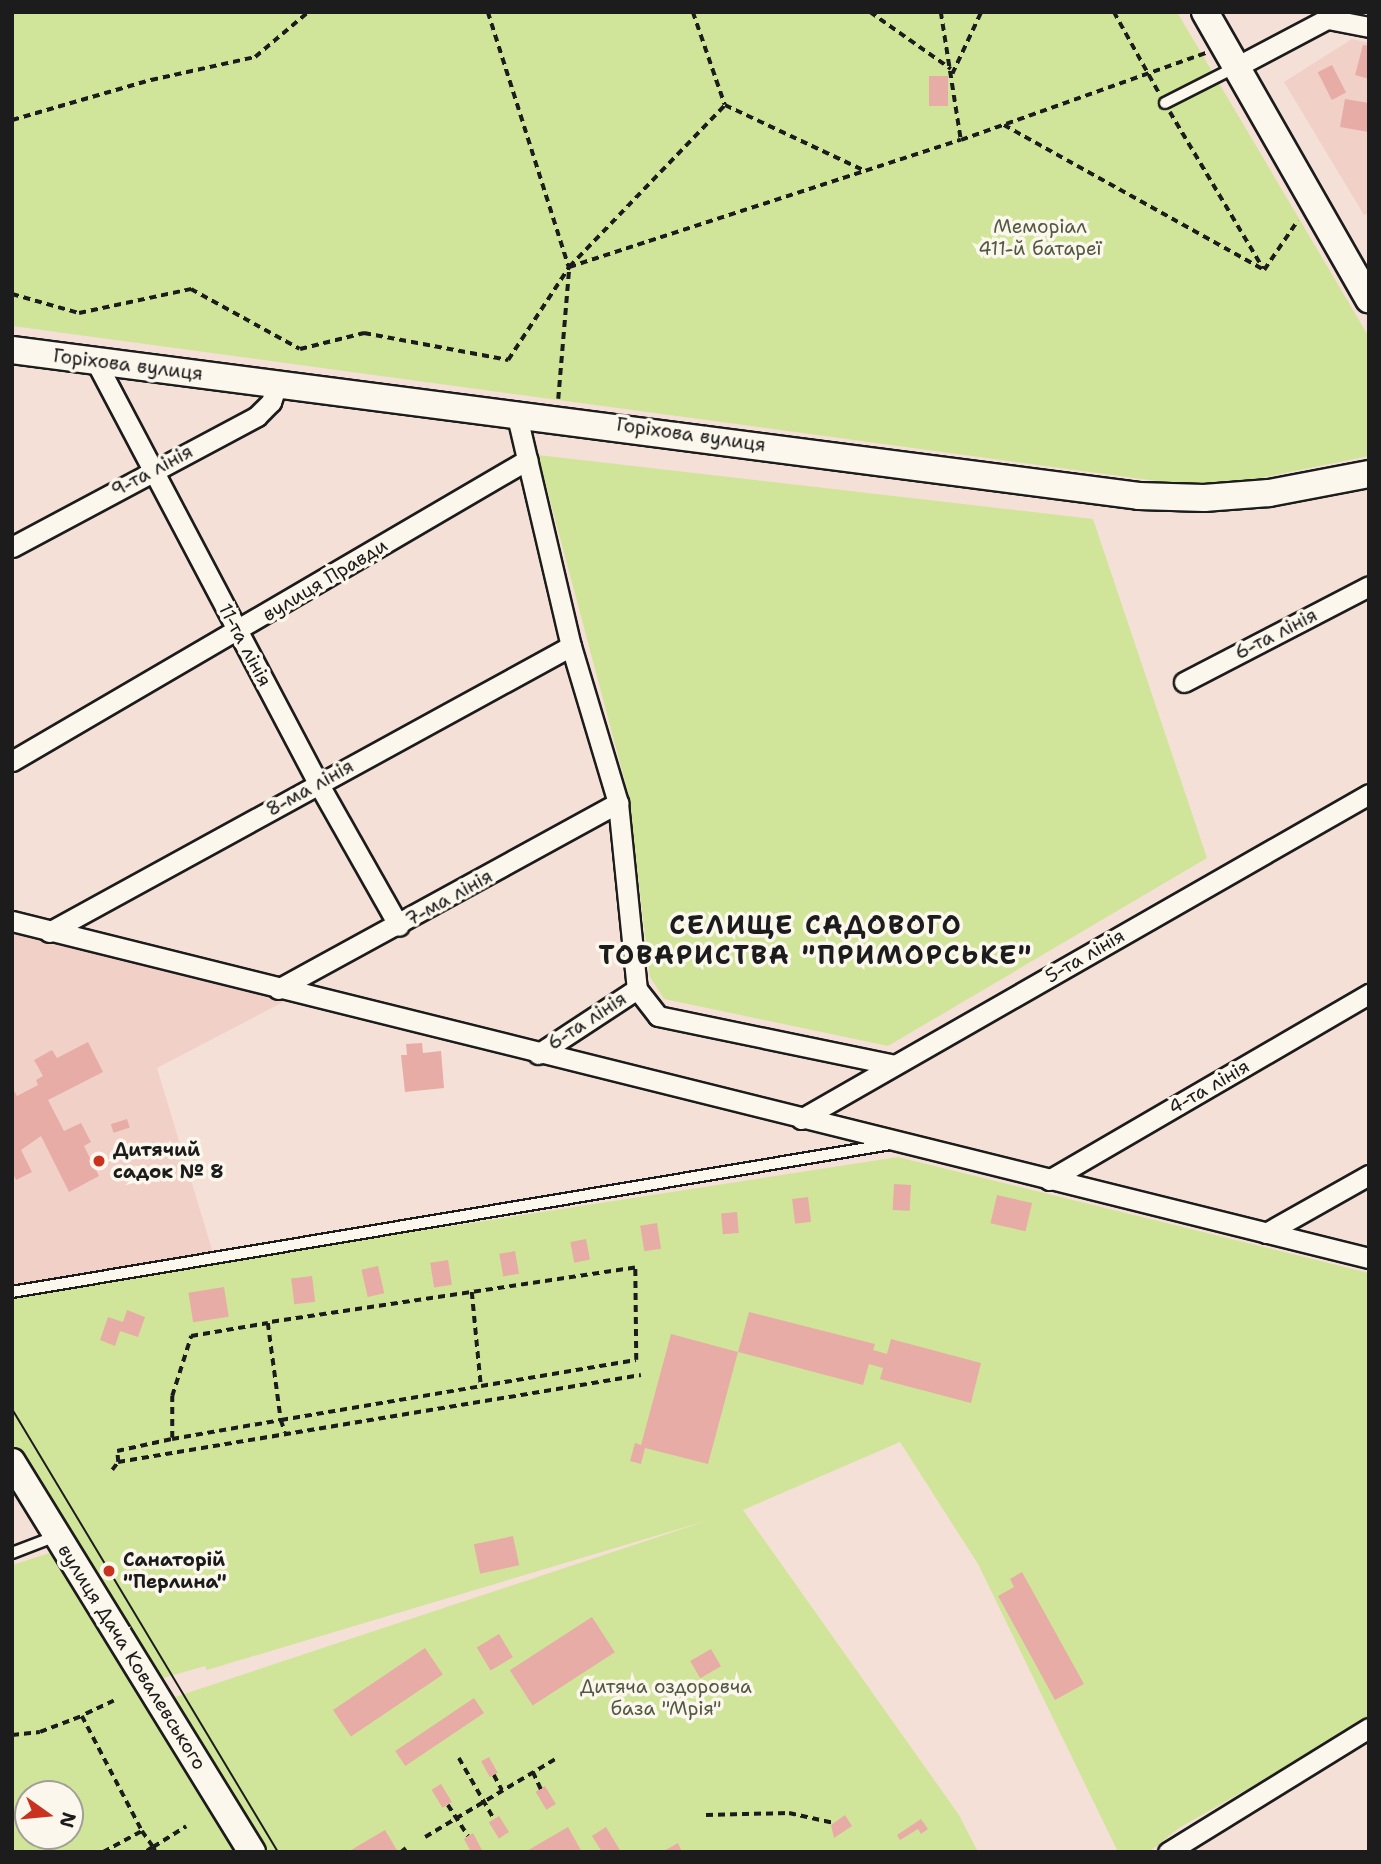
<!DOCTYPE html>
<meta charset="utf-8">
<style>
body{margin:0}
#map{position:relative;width:1381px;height:1864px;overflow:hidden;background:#f5e0d7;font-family:"Shantell Sans",sans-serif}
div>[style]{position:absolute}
.built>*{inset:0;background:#f1d0c8}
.green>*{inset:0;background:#d1e59a}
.building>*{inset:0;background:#e7aca5;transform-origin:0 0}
.path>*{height:3.5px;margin-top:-1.75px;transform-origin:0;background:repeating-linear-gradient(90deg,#1c1c1c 0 7px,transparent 0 12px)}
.roads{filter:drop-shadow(2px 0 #1c1c1c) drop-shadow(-2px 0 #1c1c1c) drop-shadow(0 2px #1c1c1c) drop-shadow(0 -2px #1c1c1c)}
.lane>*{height:10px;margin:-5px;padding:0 5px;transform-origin:5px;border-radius:5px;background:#fbf7ec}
.street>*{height:19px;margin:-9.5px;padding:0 9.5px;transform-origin:9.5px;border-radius:9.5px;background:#fbf7ec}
.secondary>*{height:26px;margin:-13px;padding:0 13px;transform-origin:13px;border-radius:13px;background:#fbf7ec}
.tram>*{height:2px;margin:-1px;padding:0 1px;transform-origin:1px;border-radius:1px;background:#1c1c1c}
.dots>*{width:19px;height:19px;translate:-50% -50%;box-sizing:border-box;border:4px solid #fbf7ec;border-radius:50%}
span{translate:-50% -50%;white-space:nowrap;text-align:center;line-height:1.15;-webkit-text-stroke:7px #fbf7ec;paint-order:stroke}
.park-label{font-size:19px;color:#525842}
.street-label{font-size:19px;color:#1c1c1c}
.poi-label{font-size:19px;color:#1c1c1c;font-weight:700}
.left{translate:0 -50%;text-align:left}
.district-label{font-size:26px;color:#1c1c1c;font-weight:700;letter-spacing:2px}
.frame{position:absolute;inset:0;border:14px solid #1c1c1c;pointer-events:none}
.north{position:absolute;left:14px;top:1780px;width:70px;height:70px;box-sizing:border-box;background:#fbf7ec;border:2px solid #a29f99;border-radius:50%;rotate:105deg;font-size:19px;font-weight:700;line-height:28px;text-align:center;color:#1c1c1c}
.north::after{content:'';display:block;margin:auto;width:24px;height:32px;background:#c8321e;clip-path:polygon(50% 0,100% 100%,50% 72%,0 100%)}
</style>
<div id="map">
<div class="built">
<div style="clip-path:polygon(1352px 39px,1369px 43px,1369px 213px,1364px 215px,1284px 82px)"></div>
<div style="clip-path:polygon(12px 928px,285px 1001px,157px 1068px,213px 1253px,12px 1288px)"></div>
</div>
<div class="green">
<div style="clip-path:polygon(12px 12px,1177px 12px,1369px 337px,1369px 456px,1236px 483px,1179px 484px,12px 326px)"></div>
<div style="clip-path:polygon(538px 455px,1093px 519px,1207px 858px,888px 1046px,664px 999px,650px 977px,628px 793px)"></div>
<div style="clip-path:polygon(898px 1157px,1369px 1273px,1369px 1720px,1179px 1828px,1149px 1852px,1118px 1852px,978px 1564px,900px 1442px,743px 1510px,959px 1815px,978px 1852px,258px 1852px,166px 1700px,709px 1520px,207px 1670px,205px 1666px,153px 1681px,12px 1452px,12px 1294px)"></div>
<div style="clip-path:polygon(evenodd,59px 1550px,243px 1852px,12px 1852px,12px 1565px,59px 1550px,28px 1794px,70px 1794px,70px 1836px,28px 1836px,28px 1794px)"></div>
</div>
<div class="building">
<div style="clip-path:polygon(1363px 45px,1369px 46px,1369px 79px,1355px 75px)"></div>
<div style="left:1332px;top:65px;width:31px;height:16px;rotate:63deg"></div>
<div style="left:929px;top:76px;width:19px;height:30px"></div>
<div style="clip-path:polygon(1345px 99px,1369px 103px,1369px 132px,1340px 127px)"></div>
<div style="clip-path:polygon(88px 1042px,103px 1072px,48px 1100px,64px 1131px,81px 1123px,91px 1142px,84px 1146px,99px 1176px,69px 1192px,41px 1136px,21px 1150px,32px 1172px,16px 1180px,12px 1171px,12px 1087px,17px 1096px,38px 1085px,36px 1080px,43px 1076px,34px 1060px,52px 1050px,57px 1058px)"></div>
<div style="clip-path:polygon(422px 1043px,423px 1053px,441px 1051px,444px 1088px,405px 1092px,401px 1055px,407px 1055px,406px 1044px)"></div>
<div style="left:127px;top:1119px;width:9px;height:17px;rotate:72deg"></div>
<div style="left:894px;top:1184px;width:17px;height:26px;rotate:3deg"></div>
<div style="left:997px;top:1195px;width:36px;height:29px;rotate:13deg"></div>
<div style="left:808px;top:1197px;width:25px;height:16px;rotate:83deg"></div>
<div style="left:737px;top:1212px;width:21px;height:16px;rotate:85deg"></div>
<div style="left:657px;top:1223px;width:26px;height:17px;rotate:81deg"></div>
<div style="left:586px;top:1239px;width:21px;height:16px;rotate:79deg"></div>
<div style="left:515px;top:1251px;width:23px;height:16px;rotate:80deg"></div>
<div style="left:448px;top:1260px;width:25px;height:18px;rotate:81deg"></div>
<div style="left:378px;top:1266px;width:28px;height:17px;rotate:77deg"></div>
<div style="left:312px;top:1276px;width:26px;height:21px;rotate:83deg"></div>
<div style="left:224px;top:1287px;width:30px;height:36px;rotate:81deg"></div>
<div style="clip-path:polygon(127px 1310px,145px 1317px,138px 1337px,120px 1331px,115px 1346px,100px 1340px,108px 1317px,123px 1322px)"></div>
<div style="clip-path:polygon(749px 1312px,875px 1344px,873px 1350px,887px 1354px,891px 1339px,981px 1363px,971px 1403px,880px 1379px,883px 1368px,869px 1364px,863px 1385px,738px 1352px)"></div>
<div style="clip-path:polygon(671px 1334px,738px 1352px,708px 1464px,645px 1448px,641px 1464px,630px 1461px,635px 1443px,641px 1445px)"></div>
<div style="left:513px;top:1536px;width:30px;height:40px;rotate:78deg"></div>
<div style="clip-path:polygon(1022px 1572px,1084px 1684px,1055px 1700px,998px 1596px,1014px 1587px,1010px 1579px)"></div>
<div style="left:592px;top:1617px;width:42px;height:98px;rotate:57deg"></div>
<div style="left:499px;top:1634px;width:27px;height:26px;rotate:59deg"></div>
<div style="left:425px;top:1648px;width:32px;height:111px;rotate:56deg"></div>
<div style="left:711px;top:1649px;width:20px;height:24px;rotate:60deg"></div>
<div style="left:474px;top:1698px;width:18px;height:95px;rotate:56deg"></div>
<div style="left:489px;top:1757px;width:18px;height:9px;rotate:61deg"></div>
<div style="left:441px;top:1784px;width:21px;height:11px;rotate:59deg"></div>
<div style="left:545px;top:1786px;width:21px;height:11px;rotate:59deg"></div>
<div style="clip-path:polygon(845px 1815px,852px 1826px,834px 1838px,831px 1825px)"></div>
<div style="left:499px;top:1816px;width:19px;height:12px;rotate:58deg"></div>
<div style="clip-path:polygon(921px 1819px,928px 1829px,921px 1834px,918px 1829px,900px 1840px,897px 1835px)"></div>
<div style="clip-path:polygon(568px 1827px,582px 1852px,525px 1852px)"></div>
<div style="clip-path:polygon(606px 1827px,621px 1852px,602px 1852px,592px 1836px)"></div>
<div style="clip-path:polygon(385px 1830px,398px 1852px,351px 1852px,351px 1850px)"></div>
<div style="clip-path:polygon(473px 1833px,483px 1852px,471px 1852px,464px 1839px)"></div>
<div style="clip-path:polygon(678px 1843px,682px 1852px,662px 1852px)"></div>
</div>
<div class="path">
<div style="left:488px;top:12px;width:268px;rotate:72.4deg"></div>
<div style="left:693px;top:12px;width:98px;rotate:71deg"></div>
<div style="left:725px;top:105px;width:153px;rotate:25.2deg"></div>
<div style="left:870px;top:12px;width:99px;rotate:35.1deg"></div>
<div style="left:941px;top:12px;width:130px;rotate:81.1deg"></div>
<div style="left:1114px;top:12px;width:93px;rotate:60.9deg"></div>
<div style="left:952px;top:74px;width:68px;rotate:-64.9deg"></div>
<div style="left:1170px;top:112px;width:182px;rotate:59.2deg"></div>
<div style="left:12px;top:120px;width:145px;rotate:-16.1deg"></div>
<div style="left:151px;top:80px;width:107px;rotate:-12.5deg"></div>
<div style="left:255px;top:57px;width:70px;rotate:-40.3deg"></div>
<div style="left:1004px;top:125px;width:298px;rotate:29.1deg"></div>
<div style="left:1264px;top:270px;width:60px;rotate:-55.8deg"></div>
<div style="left:12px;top:294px;width:70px;rotate:15.8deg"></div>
<div style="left:79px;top:313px;width:115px;rotate:-12.1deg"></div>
<div style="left:191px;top:289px;width:124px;rotate:28.8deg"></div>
<div style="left:300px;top:349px;width:66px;rotate:-14deg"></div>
<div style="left:364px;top:333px;width:147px;rotate:10.6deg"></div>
<div style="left:508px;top:360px;width:111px;rotate:-56.7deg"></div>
<div style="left:569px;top:267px;width:225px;rotate:-46.1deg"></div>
<div style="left:558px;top:399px;width:132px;rotate:-85.2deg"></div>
<div style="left:569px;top:267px;width:412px;rotate:-18deg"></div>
<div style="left:961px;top:140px;width:260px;rotate:-19.6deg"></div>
<div style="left:472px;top:1292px;width:94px;rotate:84.5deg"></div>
<div style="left:172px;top:1438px;width:42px;rotate:-90deg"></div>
<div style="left:172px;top:1396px;width:63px;rotate:-72.4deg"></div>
<div style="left:191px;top:1336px;width:78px;rotate:-9.6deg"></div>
<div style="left:118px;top:1462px;width:530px;rotate:-9.44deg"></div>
<div style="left:112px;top:1470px;width:10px;rotate:-53deg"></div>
<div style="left:118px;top:1462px;width:11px;rotate:-95deg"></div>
<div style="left:117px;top:1451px;width:56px;rotate:-12.3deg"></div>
<div style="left:172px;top:1439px;width:111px;rotate:-9.9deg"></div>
<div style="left:281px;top:1420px;width:203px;rotate:-9.6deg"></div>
<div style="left:481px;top:1386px;width:157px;rotate:-9.5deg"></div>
<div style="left:636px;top:1360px;width:92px;rotate:-90.6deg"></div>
<div style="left:635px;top:1268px;width:371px;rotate:171.5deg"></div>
<div style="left:268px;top:1323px;width:98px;rotate:82.4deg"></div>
<div style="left:281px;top:1420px;width:13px;rotate:72deg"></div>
<div style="left:114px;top:1701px;width:35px;rotate:155deg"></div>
<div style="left:82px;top:1716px;width:130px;rotate:62.4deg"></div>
<div style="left:12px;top:1735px;width:28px;rotate:-6deg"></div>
<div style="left:40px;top:1732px;width:45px;rotate:-20.9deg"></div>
<div style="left:459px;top:1758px;width:70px;rotate:60.2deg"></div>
<div style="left:533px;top:1772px;width:19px;rotate:65deg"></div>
<div style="left:494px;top:1775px;width:17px;rotate:62deg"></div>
<div style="left:448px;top:1805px;width:37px;rotate:57deg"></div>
<div style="left:706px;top:1815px;width:83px;rotate:-1.4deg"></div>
<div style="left:789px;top:1813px;width:46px;rotate:12.5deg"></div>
<div style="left:425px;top:1837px;width:154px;rotate:-30.9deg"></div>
<div style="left:103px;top:1852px;width:44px;rotate:-28.3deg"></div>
<div style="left:142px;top:1831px;width:19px;rotate:55deg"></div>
<div style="left:153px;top:1847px;width:9px;rotate:144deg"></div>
<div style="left:155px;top:1852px;width:5px;rotate:-112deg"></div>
<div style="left:153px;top:1847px;width:39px;rotate:-32deg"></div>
<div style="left:401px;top:1852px;width:6px;rotate:-39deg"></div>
</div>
<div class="roads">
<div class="lane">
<div style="left:1165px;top:103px;width:80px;rotate:-26.9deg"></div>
<div style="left:12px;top:1292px;width:891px;rotate:-9.56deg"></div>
<div style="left:12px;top:1553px;width:45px;rotate:-20.9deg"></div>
</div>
<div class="street">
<div style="left:1328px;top:19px;width:42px;rotate:11deg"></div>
<div style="left:1236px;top:67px;width:118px;rotate:-27.9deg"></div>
<div style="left:96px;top:362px;width:476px;rotate:62.2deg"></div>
<div style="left:318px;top:783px;width:164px;rotate:60.5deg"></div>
<div style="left:516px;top:412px;width:240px;rotate:76.8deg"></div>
<div style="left:571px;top:646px;width:164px;rotate:73.3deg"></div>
<div style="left:618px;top:803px;width:187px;rotate:84.2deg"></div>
<div style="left:637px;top:989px;width:34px;rotate:52deg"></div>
<div style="left:658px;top:1016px;width:241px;rotate:11.7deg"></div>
<div style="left:12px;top:547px;width:278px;rotate:-28.1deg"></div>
<div style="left:257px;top:416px;width:20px;rotate:-45deg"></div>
<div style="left:271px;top:402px;width:21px;rotate:-71deg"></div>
<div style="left:1184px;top:682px;width:208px;rotate:-27.4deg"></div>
<div style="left:12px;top:761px;width:597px;rotate:-30.3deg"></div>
<div style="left:12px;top:921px;width:1398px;rotate:13.95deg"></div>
<div style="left:49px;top:932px;width:595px;rotate:-28.72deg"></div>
<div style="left:278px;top:989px;width:388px;rotate:-28.7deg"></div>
<div style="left:538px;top:1054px;width:118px;rotate:-33.3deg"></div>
<div style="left:801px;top:1119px;width:654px;rotate:-29.78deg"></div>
<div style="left:1049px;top:1180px;width:370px;rotate:-30.2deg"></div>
<div style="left:1266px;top:1233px;width:118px;rotate:-29.4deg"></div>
<div style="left:1168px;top:1852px;width:236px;rotate:-31.7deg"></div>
</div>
<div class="secondary">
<div style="left:1205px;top:12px;width:331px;rotate:60.3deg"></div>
<div style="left:12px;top:350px;width:1136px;rotate:7.38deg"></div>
<div style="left:1139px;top:496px;width:65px;rotate:1.8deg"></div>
<div style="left:1204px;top:498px;width:65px;rotate:-4.4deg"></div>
<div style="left:1269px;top:493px;width:102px;rotate:-10.8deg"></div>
<div style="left:12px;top:1462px;width:458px;rotate:58.4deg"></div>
</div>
</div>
<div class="tram">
<div style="left:12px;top:1409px;width:517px;rotate:59.02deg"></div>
</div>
<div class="dots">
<div style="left:99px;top:1161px;background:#c8321e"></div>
<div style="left:109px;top:1571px;background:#c8321e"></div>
</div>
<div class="park-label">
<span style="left:1040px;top:238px">Меморіал<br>411-й батареї</span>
<span style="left:666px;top:1698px">Дитяча оздоровча<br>база "Мрія"</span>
</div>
<div class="street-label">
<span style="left:128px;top:365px;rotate:7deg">Горіхова вулиця</span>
<span style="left:691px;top:435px;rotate:8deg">Горіхова вулиця</span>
<span style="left:152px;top:471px;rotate:-28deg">9-та лінія</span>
<span style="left:325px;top:580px;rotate:-31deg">вулиця Правди</span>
<span style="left:1276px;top:634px;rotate:-27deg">6-та лінія</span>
<span style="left:245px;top:645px;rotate:62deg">11-та лінія</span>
<span style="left:310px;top:788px;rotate:-29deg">8-ма лінія</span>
<span style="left:449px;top:898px;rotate:-29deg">7-ма лінія</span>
<span style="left:1085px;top:956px;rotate:-30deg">5-та лінія</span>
<span style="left:587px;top:1021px;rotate:-33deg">6-та лінія</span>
<span style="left:1209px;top:1087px;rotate:-30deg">4-та лінія</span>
<span style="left:132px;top:1657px;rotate:58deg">вулиця Дача Ковалевського</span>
</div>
<div class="poi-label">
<span class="left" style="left:113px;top:1161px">Дитячий<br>садок № 8</span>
<span class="left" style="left:123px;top:1571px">Санаторій<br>"Перлина"</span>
</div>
<div class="district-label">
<span style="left:816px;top:940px">СЕЛИЩЕ САДОВОГО<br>ТОВАРИСТВА "ПРИМОРСЬКЕ"</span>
</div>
<div class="frame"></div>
<div class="north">N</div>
</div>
